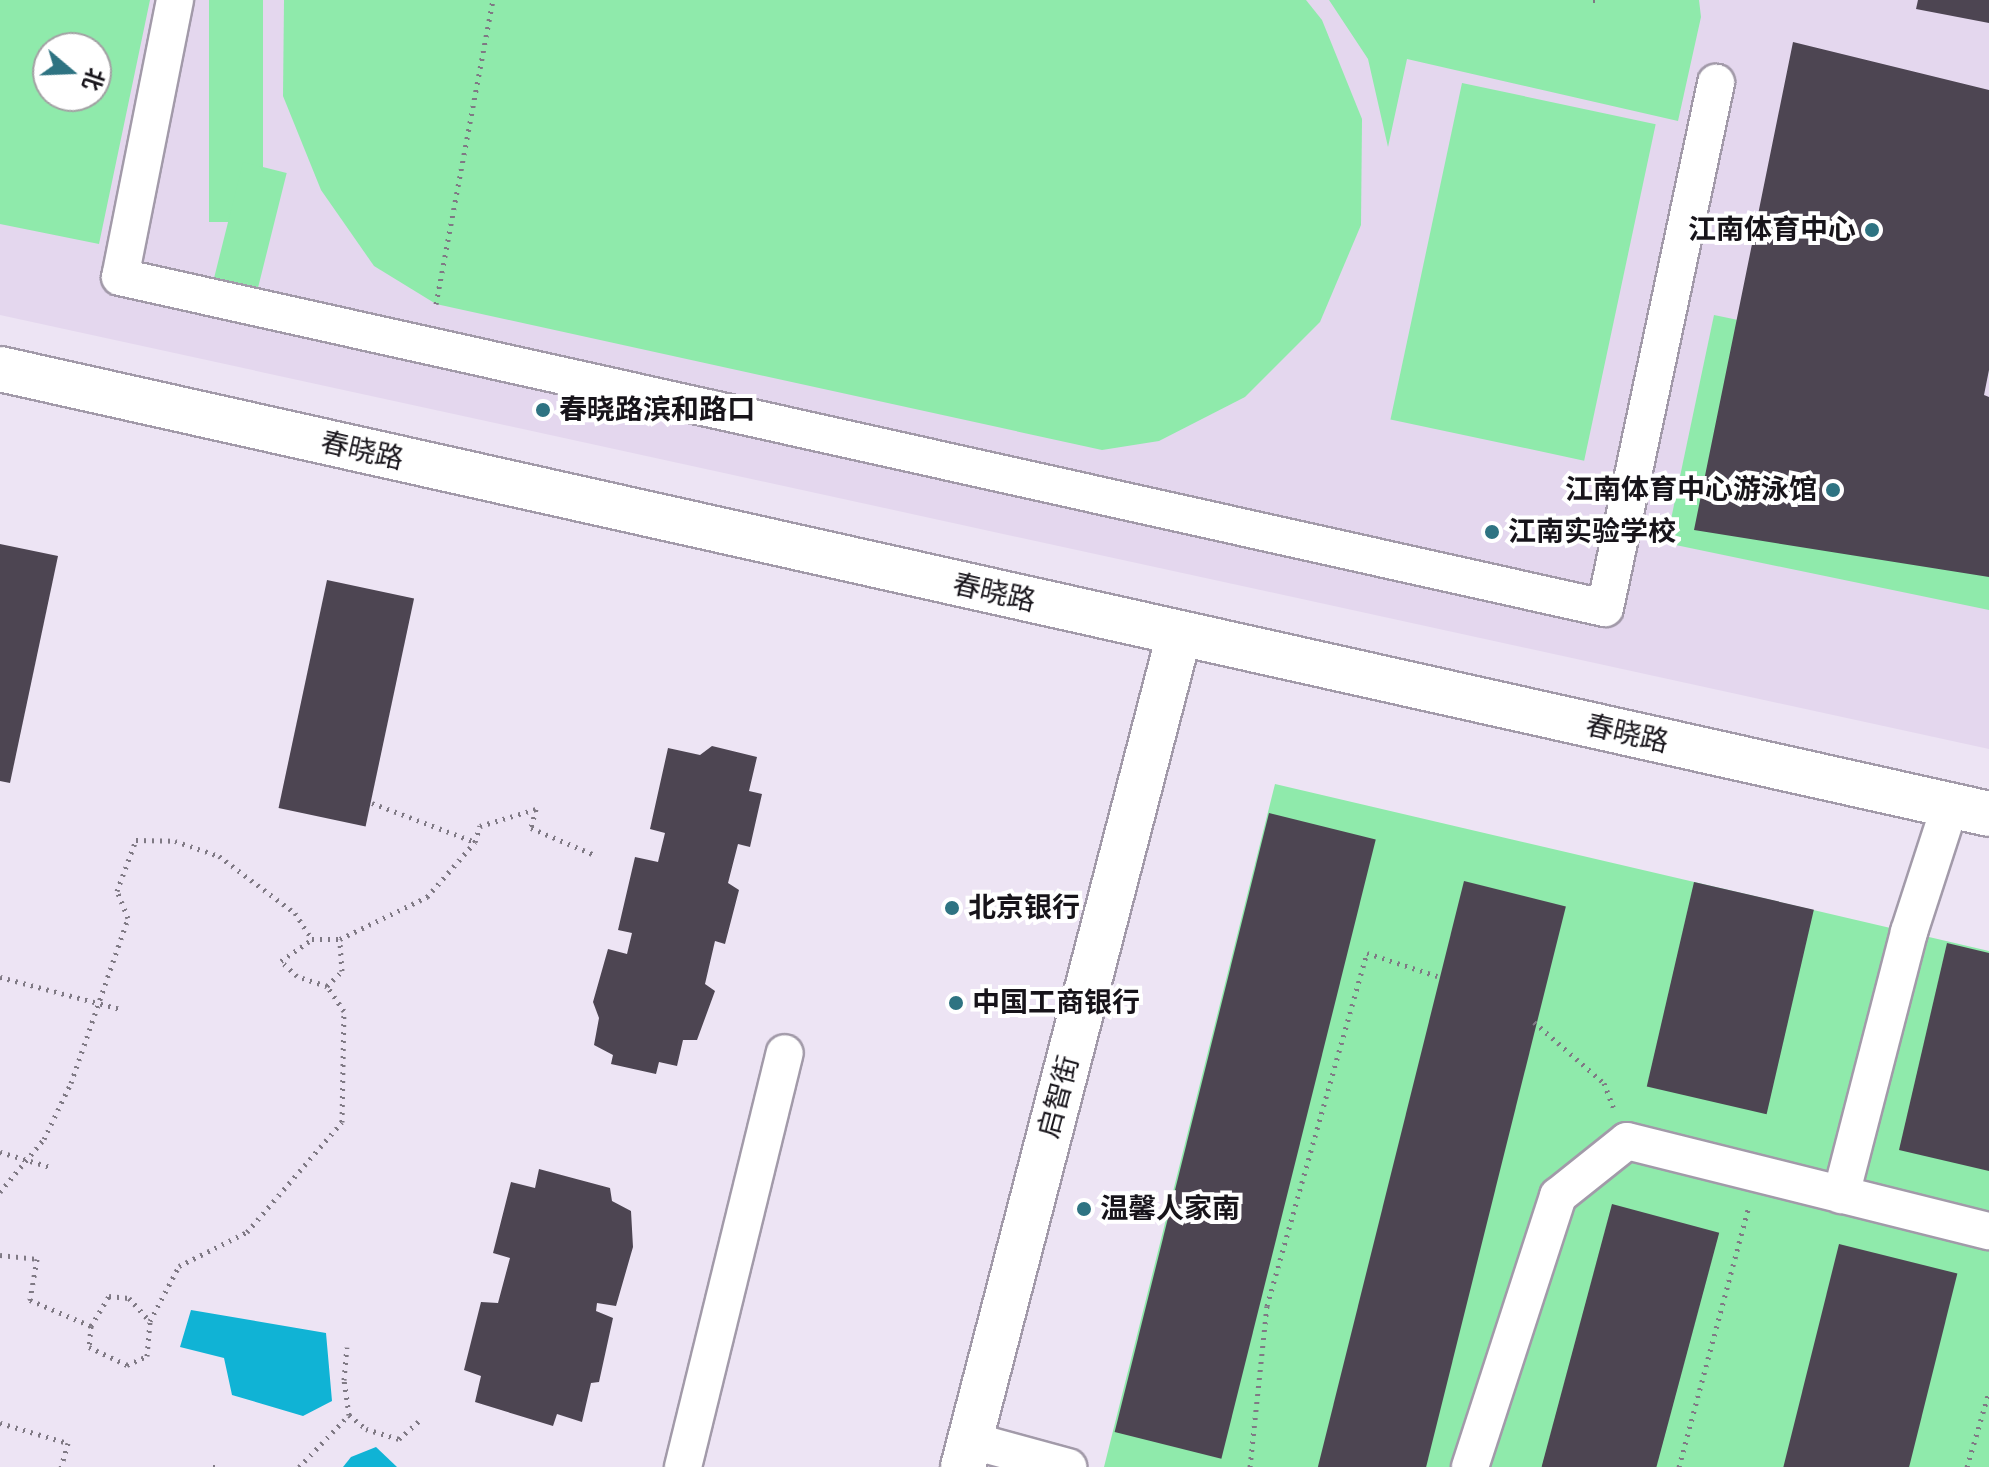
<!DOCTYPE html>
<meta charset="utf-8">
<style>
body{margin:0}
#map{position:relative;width:1989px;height:1467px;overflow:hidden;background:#ede4f4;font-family:"Varela Round","Noto Sans SC",sans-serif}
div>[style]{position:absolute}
.built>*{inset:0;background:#e4d7ee}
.green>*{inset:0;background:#8feaab;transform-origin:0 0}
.water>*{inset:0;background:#10b3d5}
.building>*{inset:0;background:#4d4552;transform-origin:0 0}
.path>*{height:5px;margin-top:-2.5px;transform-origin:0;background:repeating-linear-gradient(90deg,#7f7984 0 2px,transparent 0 8px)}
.roads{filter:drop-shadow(2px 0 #a29aa9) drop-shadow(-2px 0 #a29aa9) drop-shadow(0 2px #a29aa9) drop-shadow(0 -2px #a29aa9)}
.minor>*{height:36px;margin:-18px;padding:0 18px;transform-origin:18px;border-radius:18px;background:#fff}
.tertiary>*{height:44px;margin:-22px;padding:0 22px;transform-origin:22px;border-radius:22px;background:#fff}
.dots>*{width:22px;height:22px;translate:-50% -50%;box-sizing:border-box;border:4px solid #fff;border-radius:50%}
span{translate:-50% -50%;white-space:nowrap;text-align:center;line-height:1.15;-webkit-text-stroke:8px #fff;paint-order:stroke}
.poi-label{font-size:28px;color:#17141a;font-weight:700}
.right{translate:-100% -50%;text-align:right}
.left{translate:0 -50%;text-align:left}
.street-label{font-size:28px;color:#17141a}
.north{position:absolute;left:32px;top:32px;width:80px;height:80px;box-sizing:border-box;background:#fff;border:2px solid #a2a1a3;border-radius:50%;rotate:109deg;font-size:22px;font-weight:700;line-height:32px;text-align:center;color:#17141a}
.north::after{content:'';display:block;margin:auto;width:28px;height:36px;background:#2e7382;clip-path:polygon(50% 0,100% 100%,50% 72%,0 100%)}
</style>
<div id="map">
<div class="built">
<div style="clip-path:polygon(evenodd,0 0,1989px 0,1989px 749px,0 315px,0 0,48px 48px,96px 48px,96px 96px,48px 96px,48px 48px)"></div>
</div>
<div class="green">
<div style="clip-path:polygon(evenodd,0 0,150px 0,99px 244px,0 224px,0 0,48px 48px,96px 48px,96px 96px,48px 96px,48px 48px)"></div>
<div style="left:209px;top:0;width:54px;height:222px"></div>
<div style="clip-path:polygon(284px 0,1306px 0,1322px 20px,1362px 119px,1361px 225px,1320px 322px,1245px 397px,1159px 441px,1102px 450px,436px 304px,374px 266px,321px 190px,283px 96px)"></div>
<div style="clip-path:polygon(1329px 0,1699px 0,1701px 17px,1678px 121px,1407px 59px,1388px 147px,1368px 59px)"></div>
<div style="left:1462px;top:83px;width:198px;height:344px;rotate:12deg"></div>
<div style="left:243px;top:162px;width:45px;height:119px;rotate:14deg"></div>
<div style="clip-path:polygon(1714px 315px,1975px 369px,1989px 437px,1989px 610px,1666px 543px)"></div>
<div style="clip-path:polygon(1275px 784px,1989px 951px,1989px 1467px,1104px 1467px)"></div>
</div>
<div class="water">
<div style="clip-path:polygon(191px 1310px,326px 1333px,332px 1401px,303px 1416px,232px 1395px,224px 1358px,180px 1347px)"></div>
<div style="clip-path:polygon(376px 1447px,397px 1467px,343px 1467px,351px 1457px)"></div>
</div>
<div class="building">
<div style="clip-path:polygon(1918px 0,1989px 0,1989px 23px,1916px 9px)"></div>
<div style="clip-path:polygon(1793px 42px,1989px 90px,1989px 370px,1984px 395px,1989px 397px,1989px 577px,1694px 530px)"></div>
<div style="clip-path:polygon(0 544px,58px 556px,10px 783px,0 781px)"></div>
<div style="left:327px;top:580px;width:89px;height:233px;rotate:12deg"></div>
<div style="clip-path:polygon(712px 746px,757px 757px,749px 791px,762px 794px,750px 847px,738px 844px,728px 883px,739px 890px,725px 944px,715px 941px,705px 984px,715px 991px,697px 1040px,683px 1040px,677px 1066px,659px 1062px,656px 1074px,611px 1064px,613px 1055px,594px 1045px,599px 1018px,593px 1002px,608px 949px,627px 954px,632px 933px,618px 930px,635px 857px,658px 862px,665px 833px,650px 829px,668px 748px,700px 755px)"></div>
<div style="left:1269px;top:813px;width:110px;height:638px;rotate:14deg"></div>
<div style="left:1464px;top:881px;width:105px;height:608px;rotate:14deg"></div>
<div style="left:1694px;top:882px;width:123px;height:210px;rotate:13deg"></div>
<div style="clip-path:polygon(1947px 943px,1989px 953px,1989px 1171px,1899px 1150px)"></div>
<div style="clip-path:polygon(539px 1169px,610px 1188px,612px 1201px,631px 1211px,633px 1247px,616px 1306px,597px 1303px,596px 1311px,613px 1318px,599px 1382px,591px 1383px,582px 1422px,557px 1414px,553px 1426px,475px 1402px,481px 1376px,464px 1370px,481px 1302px,498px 1303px,510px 1258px,493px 1253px,511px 1182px,535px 1188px)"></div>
<div style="left:1612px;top:1204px;width:111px;height:272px;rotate:15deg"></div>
<div style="left:1839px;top:1244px;width:122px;height:230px;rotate:14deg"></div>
</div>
<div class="path">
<div style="left:1593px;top:0;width:6px"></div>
<div style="left:436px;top:304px;width:309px;rotate:-79.4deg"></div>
<div style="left:372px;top:803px;width:110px;rotate:20.7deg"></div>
<div style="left:475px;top:842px;width:17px;rotate:-73deg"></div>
<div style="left:480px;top:826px;width:59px;rotate:-16.9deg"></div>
<div style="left:536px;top:809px;width:20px;rotate:105deg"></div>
<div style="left:531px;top:828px;width:69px;rotate:22.9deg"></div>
<div style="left:0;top:977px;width:124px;rotate:14.9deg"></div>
<div style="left:327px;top:986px;width:21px;rotate:-45deg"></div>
<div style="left:342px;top:971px;width:32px;rotate:-94deg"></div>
<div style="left:340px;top:939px;width:97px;rotate:-25.8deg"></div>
<div style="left:427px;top:897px;width:73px;rotate:-48.9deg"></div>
<div style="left:1534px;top:1022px;width:93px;rotate:41.1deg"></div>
<div style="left:1604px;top:1083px;width:26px;rotate:69deg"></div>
<div style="left:0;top:1152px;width:52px;rotate:16.7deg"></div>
<div style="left:0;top:1192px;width:69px;rotate:-50.3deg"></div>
<div style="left:44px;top:1139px;width:62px;rotate:-64.3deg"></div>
<div style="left:71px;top:1083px;width:175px;rotate:-70.9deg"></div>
<div style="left:128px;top:918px;width:29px;rotate:-112deg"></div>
<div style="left:117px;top:891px;width:54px;rotate:-69.6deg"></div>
<div style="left:136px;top:840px;width:39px;rotate:1deg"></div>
<div style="left:175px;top:841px;width:46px;rotate:18.8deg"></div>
<div style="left:219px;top:856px;width:95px;rotate:36.9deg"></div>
<div style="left:295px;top:913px;width:31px;rotate:57deg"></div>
<div style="left:312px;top:939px;width:28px"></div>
<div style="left:0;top:1255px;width:37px;rotate:6deg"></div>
<div style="left:37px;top:1259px;width:42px;rotate:99.7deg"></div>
<div style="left:30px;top:1300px;width:66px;rotate:23.1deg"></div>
<div style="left:91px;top:1326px;width:21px;rotate:95deg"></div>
<div style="left:89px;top:1347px;width:42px;rotate:25.3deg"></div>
<div style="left:127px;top:1365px;width:22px;rotate:-24deg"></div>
<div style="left:147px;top:1356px;width:35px;rotate:-85deg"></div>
<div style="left:150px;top:1321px;width:62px;rotate:-62.2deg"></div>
<div style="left:179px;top:1266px;width:76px;rotate:-26.6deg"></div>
<div style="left:247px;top:1232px;width:145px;rotate:-49.2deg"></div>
<div style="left:342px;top:1122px;width:111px;rotate:-89deg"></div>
<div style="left:344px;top:1011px;width:30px;rotate:-124deg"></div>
<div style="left:327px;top:986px;width:32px;rotate:-162deg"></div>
<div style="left:297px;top:976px;width:22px;rotate:-137deg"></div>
<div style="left:281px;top:961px;width:38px;rotate:-35deg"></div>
<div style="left:91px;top:1326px;width:35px;rotate:-59deg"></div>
<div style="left:109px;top:1296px;width:20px;rotate:6deg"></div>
<div style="left:129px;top:1298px;width:31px;rotate:48deg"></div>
<div style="left:349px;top:1415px;width:22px;rotate:39deg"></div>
<div style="left:366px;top:1429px;width:34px;rotate:17deg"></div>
<div style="left:399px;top:1439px;width:30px;rotate:-42deg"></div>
<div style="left:0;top:1423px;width:71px;rotate:16.4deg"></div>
<div style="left:68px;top:1443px;width:25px;rotate:106deg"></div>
<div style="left:213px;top:1467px;width:7px"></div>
<div style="left:299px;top:1467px;width:72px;rotate:-46.1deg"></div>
<div style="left:349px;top:1415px;width:35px;rotate:-98deg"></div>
<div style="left:344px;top:1380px;width:33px;rotate:-85deg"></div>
<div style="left:1250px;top:1467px;width:162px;rotate:-84deg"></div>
<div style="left:1267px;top:1306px;width:367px;rotate:-74.2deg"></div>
<div style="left:1367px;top:953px;width:74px;rotate:18.2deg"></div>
<div style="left:1679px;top:1467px;width:267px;rotate:-75deg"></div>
<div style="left:1967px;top:1467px;width:78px;rotate:-73.7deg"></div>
</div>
<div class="roads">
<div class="minor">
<div style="left:175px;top:0;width:282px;rotate:101.2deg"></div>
<div style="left:120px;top:277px;width:1521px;rotate:12.57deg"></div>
<div style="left:1605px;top:608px;width:537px;rotate:-78.06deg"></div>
<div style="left:1841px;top:1195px;width:272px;rotate:-75.5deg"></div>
<div style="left:1909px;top:932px;width:133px;rotate:-72deg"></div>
<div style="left:969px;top:1440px;width:103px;rotate:15.3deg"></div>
<div style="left:683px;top:1467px;width:426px;rotate:-76.2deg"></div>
<div style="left:1470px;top:1467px;width:285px;rotate:-72deg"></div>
<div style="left:1558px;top:1196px;width:88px;rotate:-38.6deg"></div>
<div style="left:1627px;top:1141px;width:373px;rotate:14deg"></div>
</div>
<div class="tertiary">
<div style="left:0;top:369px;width:2038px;rotate:12.61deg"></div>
<div style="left:963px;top:1467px;width:860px;rotate:-75.45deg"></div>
</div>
</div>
<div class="dots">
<div style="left:1872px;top:230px;background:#2e7382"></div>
<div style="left:543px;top:410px;background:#2e7382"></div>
<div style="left:1833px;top:490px;background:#2e7382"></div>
<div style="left:1492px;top:532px;background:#2e7382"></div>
<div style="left:952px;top:908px;background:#2e7382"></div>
<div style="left:956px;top:1003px;background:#2e7382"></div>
<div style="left:1084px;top:1209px;background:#2e7382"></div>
</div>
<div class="poi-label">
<span class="right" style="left:1856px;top:230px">江南体育中心</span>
<span class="left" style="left:559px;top:410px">春晓路滨和路口</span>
<span class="right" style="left:1817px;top:490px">江南体育中心游泳馆</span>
<span class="left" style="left:1508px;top:532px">江南实验学校</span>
<span class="left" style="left:968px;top:908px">北京银行</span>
<span class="left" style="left:972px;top:1003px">中国工商银行</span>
<span class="left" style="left:1100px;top:1209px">温馨人家南</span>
</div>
<div class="street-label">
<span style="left:362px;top:451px;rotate:13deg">春晓路</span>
<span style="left:994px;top:593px;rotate:13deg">春晓路</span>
<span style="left:1627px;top:734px;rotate:13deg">春晓路</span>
<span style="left:1059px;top:1097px;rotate:-75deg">启智街</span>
</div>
<div class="north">北</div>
</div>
